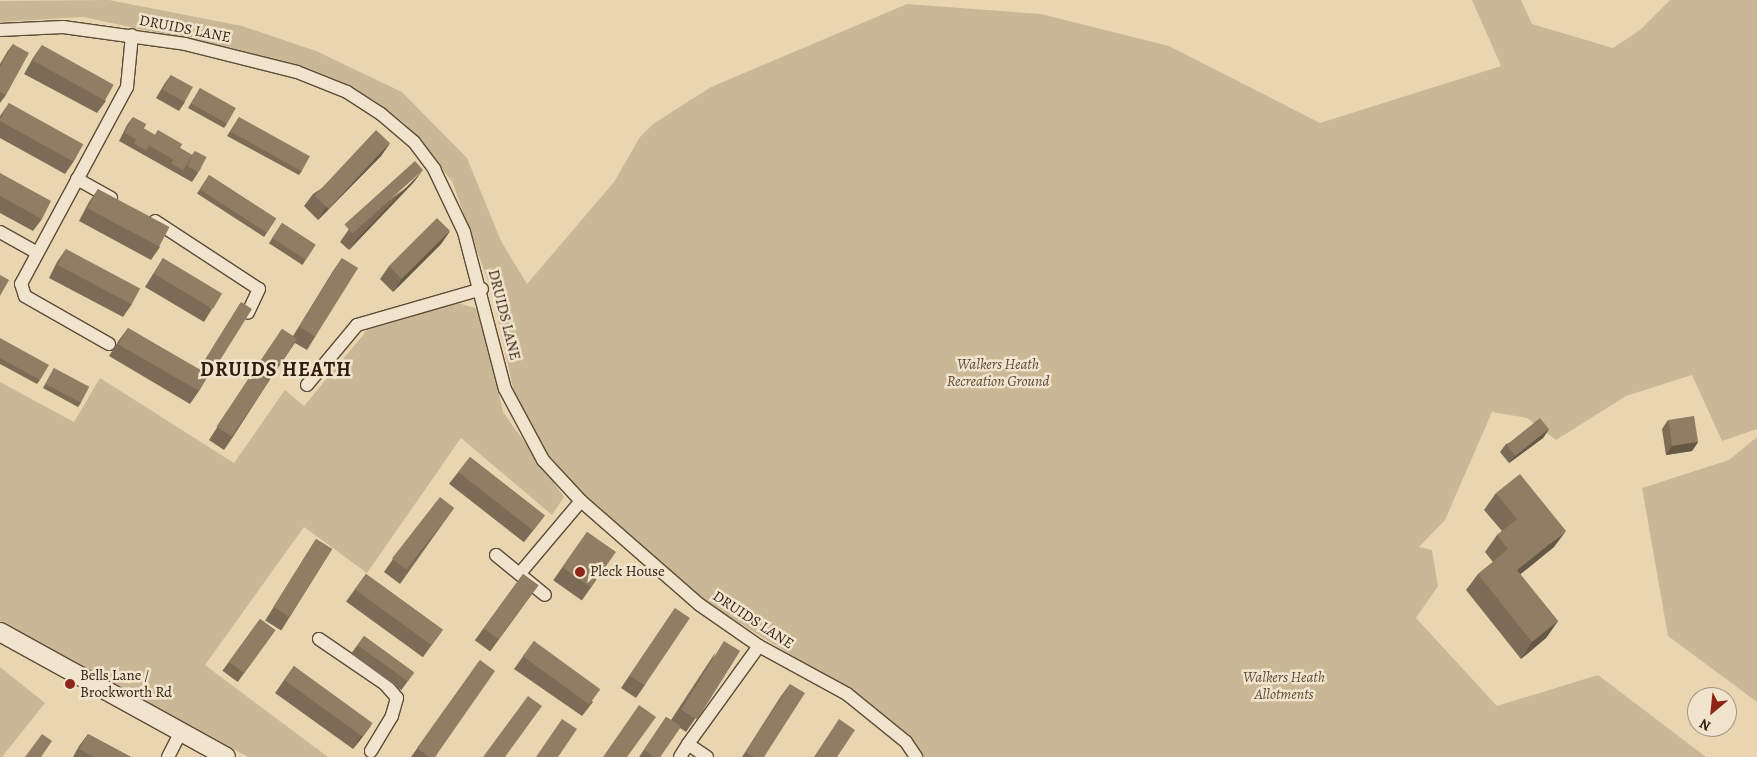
<!DOCTYPE html>
<style>
body{margin:0}
#map{position:relative;width:1757px;height:757px;overflow:hidden;background:#e9d6b1;font-family:Alegreya,serif}
div>[style]{position:absolute}
.green>*{inset:0;background:#cab796}
.roads{filter:drop-shadow(1px 0 #5e4b38) drop-shadow(-1px 0 #5e4b38) drop-shadow(0 1px #5e4b38) drop-shadow(0 -1px #5e4b38)}
.street>*{height:12px;margin:-6px;padding:0 6px;transform-origin:6px;border-radius:6px;background:#f1e4cc}
.secondary>*{height:18px;margin:-9px;padding:0 9px;transform-origin:9px;border-radius:9px;background:#f1e4cc}
.wall>*{inset:0;background:#7c6c56;transform-origin:0 0}
.shaded-wall>*{inset:0;background:#655846}
.building>*{inset:0;background:#907d64;transform-origin:0 0}
.dots>*{width:14px;height:14px;translate:-50% -50%;box-sizing:border-box;border:2px solid #f1e4cc;border-radius:50%}
span{translate:-50% -50%;white-space:nowrap;text-align:center;line-height:1.15;-webkit-text-stroke:5px #f1e4cc;paint-order:stroke}
.street-label{font-size:15px;color:#301d10}
.park-label{font-size:15px;color:#5e4b38;font-style:italic}
.poi-label{font-size:15px;color:#301d10}
.left{translate:0 -50%;text-align:left}
.district-label{font-size:20px;color:#301d10;font-weight:700;letter-spacing:1px}
.north{position:absolute;left:1687px;top:687px;width:50px;height:50px;box-sizing:border-box;background:#f1e4cc;border:1px solid #a49481;border-radius:50%;rotate:208deg;font-size:14px;font-weight:700;line-height:20px;text-align:center;color:#301d10}
.north::after{content:'';display:block;margin:auto;width:18px;height:22px;background:#8f2418;clip-path:polygon(50% 0,100% 100%,50% 72%,0 100%)}
</style>
<div id="map">
<div class="green">
<div style="clip-path:polygon(109px 0,242px 26px,316px 51px,402px 92px,467px 158px,501px 241px,527px 284px,614px 182px,640px 137px,653px 124px,711px 87px,907px 4px,1041px 14px,1169px 46px,1320px 123px,1501px 66px,1472px 0,1521px 0,1532px 24px,1613px 48px,1640px 30px,1670px 0,1757px 0,1757px 429px,1722px 441px,1692px 375px,1626px 396px,1556px 440px,1527px 418px,1492px 412px,1445px 520px,1419px 547px,1432px 550px,1438px 586px,1416px 618px,1497px 706px,1598px 675px,1706px 757px,921px 757px,911px 737px,849px 691px,704px 601px,583px 495px,545px 451px,516px 402px,492px 292px,452px 181px,404px 123px,373px 100px,320px 74px,239px 50px,83px 17px,0 22px,0 1px)"></div>
<div style="clip-path:polygon(458px 303px,475px 308px,482px 317px,503px 412px,564px 497px,552px 515px,461px 438px,367px 573px,304px 527px,205px 665px,328px 757px,248px 757px,0 621px,0 382px,74px 422px,100px 378px,234px 463px,285px 390px,304px 406px,368px 329px)"></div>
<div style="clip-path:polygon(1757px 437px,1757px 702px,1668px 636px,1642px 488px,1729px 460px)"></div>
<div style="clip-path:polygon(0 667px,45px 703px,2px 757px,0 757px)"></div>
</div>
<div class="roads">
<div class="street">
<div style="left:0;top:30px;width:63px;rotate:-2.7deg"></div>
<div style="left:63px;top:27px;width:123px;rotate:7.9deg"></div>
<div style="left:185px;top:44px;width:115px;rotate:14deg"></div>
<div style="left:297px;top:72px;width:54px;rotate:21.8deg"></div>
<div style="left:347px;top:92px;width:40px;rotate:32.9deg"></div>
<div style="left:381px;top:114px;width:43px;rotate:40.3deg"></div>
<div style="left:414px;top:142px;width:34px;rotate:53deg"></div>
<div style="left:434px;top:169px;width:70px;rotate:64.5deg"></div>
<div style="left:464px;top:232px;width:162px;rotate:75.4deg"></div>
<div style="left:505px;top:389px;width:81px;rotate:61.8deg"></div>
<div style="left:543px;top:460px;width:56px;rotate:47.2deg"></div>
<div style="left:581px;top:501px;width:158px;rotate:41.2deg"></div>
<div style="left:700px;top:605px;width:72px;rotate:34.8deg"></div>
<div style="left:759px;top:646px;width:100px;rotate:28.6deg"></div>
<div style="left:847px;top:694px;width:76px;rotate:39.1deg"></div>
<div style="left:906px;top:742px;width:18px;rotate:56deg"></div>
<div style="left:77px;top:179px;width:39px;rotate:29deg"></div>
<div style="left:155px;top:221px;width:124px;rotate:33.2deg"></div>
<div style="left:259px;top:289px;width:26px;rotate:115deg"></div>
<div style="left:0;top:232px;width:41px;rotate:29.1deg"></div>
<div style="left:109px;top:344px;width:97px;rotate:-150.3deg"></div>
<div style="left:25px;top:296px;width:13px;rotate:-108deg"></div>
<div style="left:21px;top:284px;width:224px;rotate:-61.7deg"></div>
<div style="left:127px;top:87px;width:52px;rotate:-84.5deg"></div>
<div style="left:307px;top:385px;width:78px;rotate:-50.2deg"></div>
<div style="left:357px;top:325px;width:130px;rotate:-16.1deg"></div>
<div style="left:496px;top:555px;width:63px;rotate:39.2deg"></div>
<div style="left:521px;top:572px;width:93px;rotate:-49.8deg"></div>
<div style="left:319px;top:639px;width:80px;rotate:34.3deg"></div>
<div style="left:385px;top:684px;width:18px;rotate:49deg"></div>
<div style="left:397px;top:698px;width:19px;rotate:106deg"></div>
<div style="left:392px;top:716px;width:41px;rotate:121deg"></div>
<div style="left:168px;top:757px;width:29px;rotate:-63deg"></div>
<div style="left:680px;top:757px;width:15px;rotate:-58deg"></div>
<div style="left:707px;top:757px;width:23px;rotate:-146deg"></div>
<div style="left:688px;top:744px;width:121px;rotate:-54.1deg"></div>
</div>
<div class="secondary">
<div style="left:0;top:632px;width:258px;rotate:28.9deg"></div>
</div>
</div>
<div class="wall">
<div style="clip-path:polygon(13px 44px,6px 95px,0 103px,0 64px,7px 52px)"></div>
<div style="clip-path:polygon(42px 45px,106px 101px,97px 113px,24px 74px,33px 58px)"></div>
<div style="clip-path:polygon(171px 75px,185px 102px,179px 111px,156px 98px,165px 83px)"></div>
<div style="clip-path:polygon(200px 88px,227px 124px,224px 128px,188px 108px)"></div>
<div style="clip-path:polygon(9px 103px,74px 161px,65px 174px,0 138px,0 116px)"></div>
<div style="clip-path:polygon(133px 117px,143px 128px,155px 135px,158px 130px,180px 148px,192px 155px,195px 151px,198px 173px,192px 182px,119px 141px,127px 125px)"></div>
<div style="clip-path:polygon(239px 117px,302px 171px,299px 175px,227px 136px)"></div>
<div style="clip-path:polygon(390px 143px,381px 156px,318px 220px,304px 206px,313px 194px)"></div>
<div style="clip-path:polygon(0 173px,42px 219px,33px 231px,0 213px)"></div>
<div style="left:209px;top:175px;width:80px;height:22px;rotate:33deg"></div>
<div style="clip-path:polygon(414px 182px,349px 250px,340px 242px,349px 229px)"></div>
<div style="clip-path:polygon(98px 189px,160px 247px,151px 260px,79px 221px,89px 202px)"></div>
<div style="left:282px;top:223px;width:40px;height:24px;rotate:33deg"></div>
<div style="clip-path:polygon(450px 231px,441px 244px,393px 292px,380px 279px,389px 266px)"></div>
<div style="clip-path:polygon(66px 249px,132px 304px,123px 317px,49px 278px,57px 262px)"></div>
<div style="clip-path:polygon(163px 258px,212px 309px,204px 322px,145px 287px)"></div>
<div style="clip-path:polygon(342px 258px,315px 337px,307px 350px,295px 343px,269px 381px,233px 437px,224px 450px,209px 440px,245px 384px,282px 329px,293px 336px,333px 271px)"></div>
<div style="clip-path:polygon(241px 302px,215px 369px,209px 377px,208px 376px,199px 391px,190px 404px,109px 356px,119px 340px,128px 328px,199px 370px)"></div>
<div style="clip-path:polygon(0 338px,40px 380px,37px 384px,0 364px)"></div>
<div style="clip-path:polygon(54px 368px,81px 403px,78px 407px,43px 388px)"></div>
<div style="clip-path:polygon(1668px 420px,1698px 442px,1692px 451px,1666px 455px,1662px 429px)"></div>
<div style="clip-path:polygon(1549px 429px,1543px 438px,1509px 463px,1500px 452px,1506px 444px)"></div>
<div style="left:470px;top:457px;width:95px;height:34px;rotate:38deg"></div>
<div style="clip-path:polygon(1496px 493px,1554px 547px,1520px 574px,1558px 621px,1546px 638px,1521px 659px,1466px 590px,1478px 574px,1493px 562px,1485px 552px,1497px 535px,1502px 531px,1484px 510px)"></div>
<div style="clip-path:polygon(454px 508px,400px 584px,384px 572px,393px 559px)"></div>
<div style="left:587px;top:532px;width:35px;height:59px;rotate:35deg"></div>
<div style="left:316px;top:539px;width:19px;height:96px;rotate:32deg"></div>
<div style="left:366px;top:574px;width:95px;height:34px;rotate:36deg"></div>
<div style="left:523px;top:574px;width:19px;height:82px;rotate:36deg"></div>
<div style="clip-path:polygon(675px 608px,645px 685px,636px 698px,621px 688px)"></div>
<div style="left:260px;top:619px;width:19px;height:64px;rotate:36deg"></div>
<div style="left:364px;top:636px;width:62px;height:22px;rotate:36deg"></div>
<div style="clip-path:polygon(534px 641px,593px 702px,582px 716px,514px 669px)"></div>
<div style="clip-path:polygon(715px 653px,695px 719px,686px 732px,680px 728px,660px 757px,639px 757px,666px 717px,671px 720px)"></div>
<div style="clip-path:polygon(480px 660px,435px 757px,411px 757px)"></div>
<div style="clip-path:polygon(294px 666px,364px 735px,353px 749px,275px 693px)"></div>
<div style="clip-path:polygon(790px 684px,764px 757px,742px 757px,781px 696px)"></div>
<div style="clip-path:polygon(88px 734px,131px 757px,73px 757px,79px 746px)"></div>
</div>
<div class="shaded-wall">
<div style="clip-path:polygon(390px 143px,381px 156px,318px 220px,326px 207px)"></div>
<div style="clip-path:polygon(423px 170px,414px 182px,349px 250px,358px 238px)"></div>
<div style="clip-path:polygon(450px 231px,441px 244px,393px 292px,402px 279px)"></div>
<div style="clip-path:polygon(1549px 429px,1543px 438px,1509px 463px,1515px 455px)"></div>
<div style="clip-path:polygon(1698px 442px,1692px 451px,1666px 455px,1672px 446px)"></div>
<div style="clip-path:polygon(1566px 531px,1554px 547px,1505px 587px,1517px 570px)"></div>
<div style="clip-path:polygon(1558px 621px,1546px 638px,1521px 659px,1532px 642px)"></div>
<div style="clip-path:polygon(373px 723px,364px 735px,353px 749px,361px 736px)"></div>
</div>
<div class="building">
<div style="clip-path:polygon(13px 44px,29px 53px,6px 95px,0 92px,0 67px)"></div>
<div style="left:42px;top:45px;width:82px;height:18px;rotate:29deg"></div>
<div style="left:171px;top:75px;width:25px;height:17px;rotate:29deg"></div>
<div style="left:200px;top:88px;width:41px;height:18px;rotate:29deg"></div>
<div style="left:9px;top:103px;width:85px;height:20px;rotate:29deg"></div>
<div style="left:133px;top:117px;width:15px;height:18px;rotate:28deg"></div>
<div style="left:239px;top:117px;width:81px;height:17px;rotate:29deg"></div>
<div style="left:143px;top:128px;width:14px;height:18px;rotate:30deg"></div>
<div style="left:158px;top:130px;width:28px;height:18px;rotate:30deg"></div>
<div style="left:376px;top:130px;width:19px;height:90px;rotate:43deg"></div>
<div style="left:180px;top:148px;width:14px;height:18px;rotate:30deg"></div>
<div style="left:195px;top:151px;width:13px;height:17px;rotate:27deg"></div>
<div style="left:415px;top:161px;width:12px;height:95px;rotate:48deg"></div>
<div style="clip-path:polygon(0 173px,51px 201px,42px 219px,0 196px)"></div>
<div style="left:209px;top:175px;width:80px;height:17px;rotate:33deg"></div>
<div style="left:98px;top:189px;width:81px;height:22px;rotate:28deg"></div>
<div style="left:437px;top:218px;width:18px;height:68px;rotate:45deg"></div>
<div style="left:282px;top:223px;width:40px;height:18px;rotate:33deg"></div>
<div style="left:66px;top:249px;width:84px;height:18px;rotate:28deg"></div>
<div style="left:163px;top:258px;width:69px;height:18px;rotate:31deg"></div>
<div style="left:342px;top:258px;width:19px;height:81px;rotate:32deg"></div>
<div style="clip-path:polygon(0 275px,9px 280px,0 296px)"></div>
<div style="left:241px;top:302px;width:13px;height:70px;rotate:32deg"></div>
<div style="left:128px;top:328px;width:93px;height:19px;rotate:30deg"></div>
<div style="left:282px;top:329px;width:18px;height:48px;rotate:34deg"></div>
<div style="clip-path:polygon(0 338px,49px 365px,40px 380px,0 358px)"></div>
<div style="left:54px;top:368px;width:40px;height:18px;rotate:28deg"></div>
<div style="left:254px;top:371px;width:18px;height:67px;rotate:34deg"></div>
<div style="left:1694px;top:416px;width:26px;height:26px;rotate:81deg"></div>
<div style="left:1540px;top:418px;width:14px;height:43px;rotate:51deg"></div>
<div style="left:470px;top:457px;width:95px;height:19px;rotate:38deg"></div>
<div style="clip-path:polygon(1520px 474px,1566px 531px,1517px 570px,1558px 621px,1532px 642px,1478px 574px,1508px 549px,1497px 535px,1517px 519px,1496px 493px)"></div>
<div style="left:440px;top:497px;width:18px;height:78px;rotate:38deg"></div>
<div style="left:587px;top:532px;width:35px;height:43px;rotate:35deg"></div>
<div style="left:316px;top:539px;width:19px;height:80px;rotate:32deg"></div>
<div style="left:366px;top:574px;width:95px;height:19px;rotate:36deg"></div>
<div style="left:523px;top:574px;width:19px;height:67px;rotate:36deg"></div>
<div style="left:675px;top:608px;width:18px;height:81px;rotate:34deg"></div>
<div style="left:260px;top:619px;width:19px;height:53px;rotate:36deg"></div>
<div style="left:364px;top:636px;width:62px;height:11px;rotate:36deg"></div>
<div style="left:534px;top:641px;width:82px;height:19px;rotate:36deg"></div>
<div style="left:724px;top:641px;width:19px;height:81px;rotate:32deg"></div>
<div style="clip-path:polygon(480px 660px,495px 671px,435px 757px,429px 757px,417px 748px)"></div>
<div style="left:294px;top:666px;width:97px;height:17px;rotate:36deg"></div>
<div style="clip-path:polygon(790px 684px,805px 693px,764px 757px,754px 757px,746px 752px)"></div>
<div style="clip-path:polygon(528px 696px,542px 706px,505px 757px,483px 757px)"></div>
<div style="clip-path:polygon(639px 705px,656px 717px,627px 757px,603px 757px)"></div>
<div style="clip-path:polygon(666px 717px,681px 726px,660px 757px,654px 757px,644px 750px)"></div>
<div style="clip-path:polygon(562px 719px,577px 729px,558px 757px,536px 757px)"></div>
<div style="clip-path:polygon(839px 719px,855px 730px,837px 757px,814px 757px)"></div>
<div style="clip-path:polygon(42px 734px,52px 741px,41px 757px,25px 757px)"></div>
<div style="clip-path:polygon(88px 734px,131px 757px,94px 757px,79px 749px)"></div>
</div>
<div class="dots">
<div style="left:580px;top:572px;background:#8f2418"></div>
<div style="left:70px;top:684px;background:#8f2418"></div>
</div>
<div class="street-label">
<span style="left:185px;top:29px;rotate:11deg">DRUIDS LANE</span>
<span style="left:504px;top:315px;rotate:76deg">DRUIDS LANE</span>
<span style="left:753px;top:620px;rotate:33deg">DRUIDS LANE</span>
</div>
<div class="park-label">
<span style="left:998px;top:373px">Walkers Heath<br>Recreation Ground</span>
<span style="left:1284px;top:686px">Walkers Heath<br>Allotments</span>
</div>
<div class="poi-label">
<span class="left" style="left:590px;top:572px">Pleck House</span>
<span class="left" style="left:80px;top:684px">Bells Lane /<br>Brockworth Rd</span>
</div>
<div class="district-label">
<span style="left:276px;top:369px">DRUIDS HEATH</span>
</div>
<div class="north">N</div>
</div>
